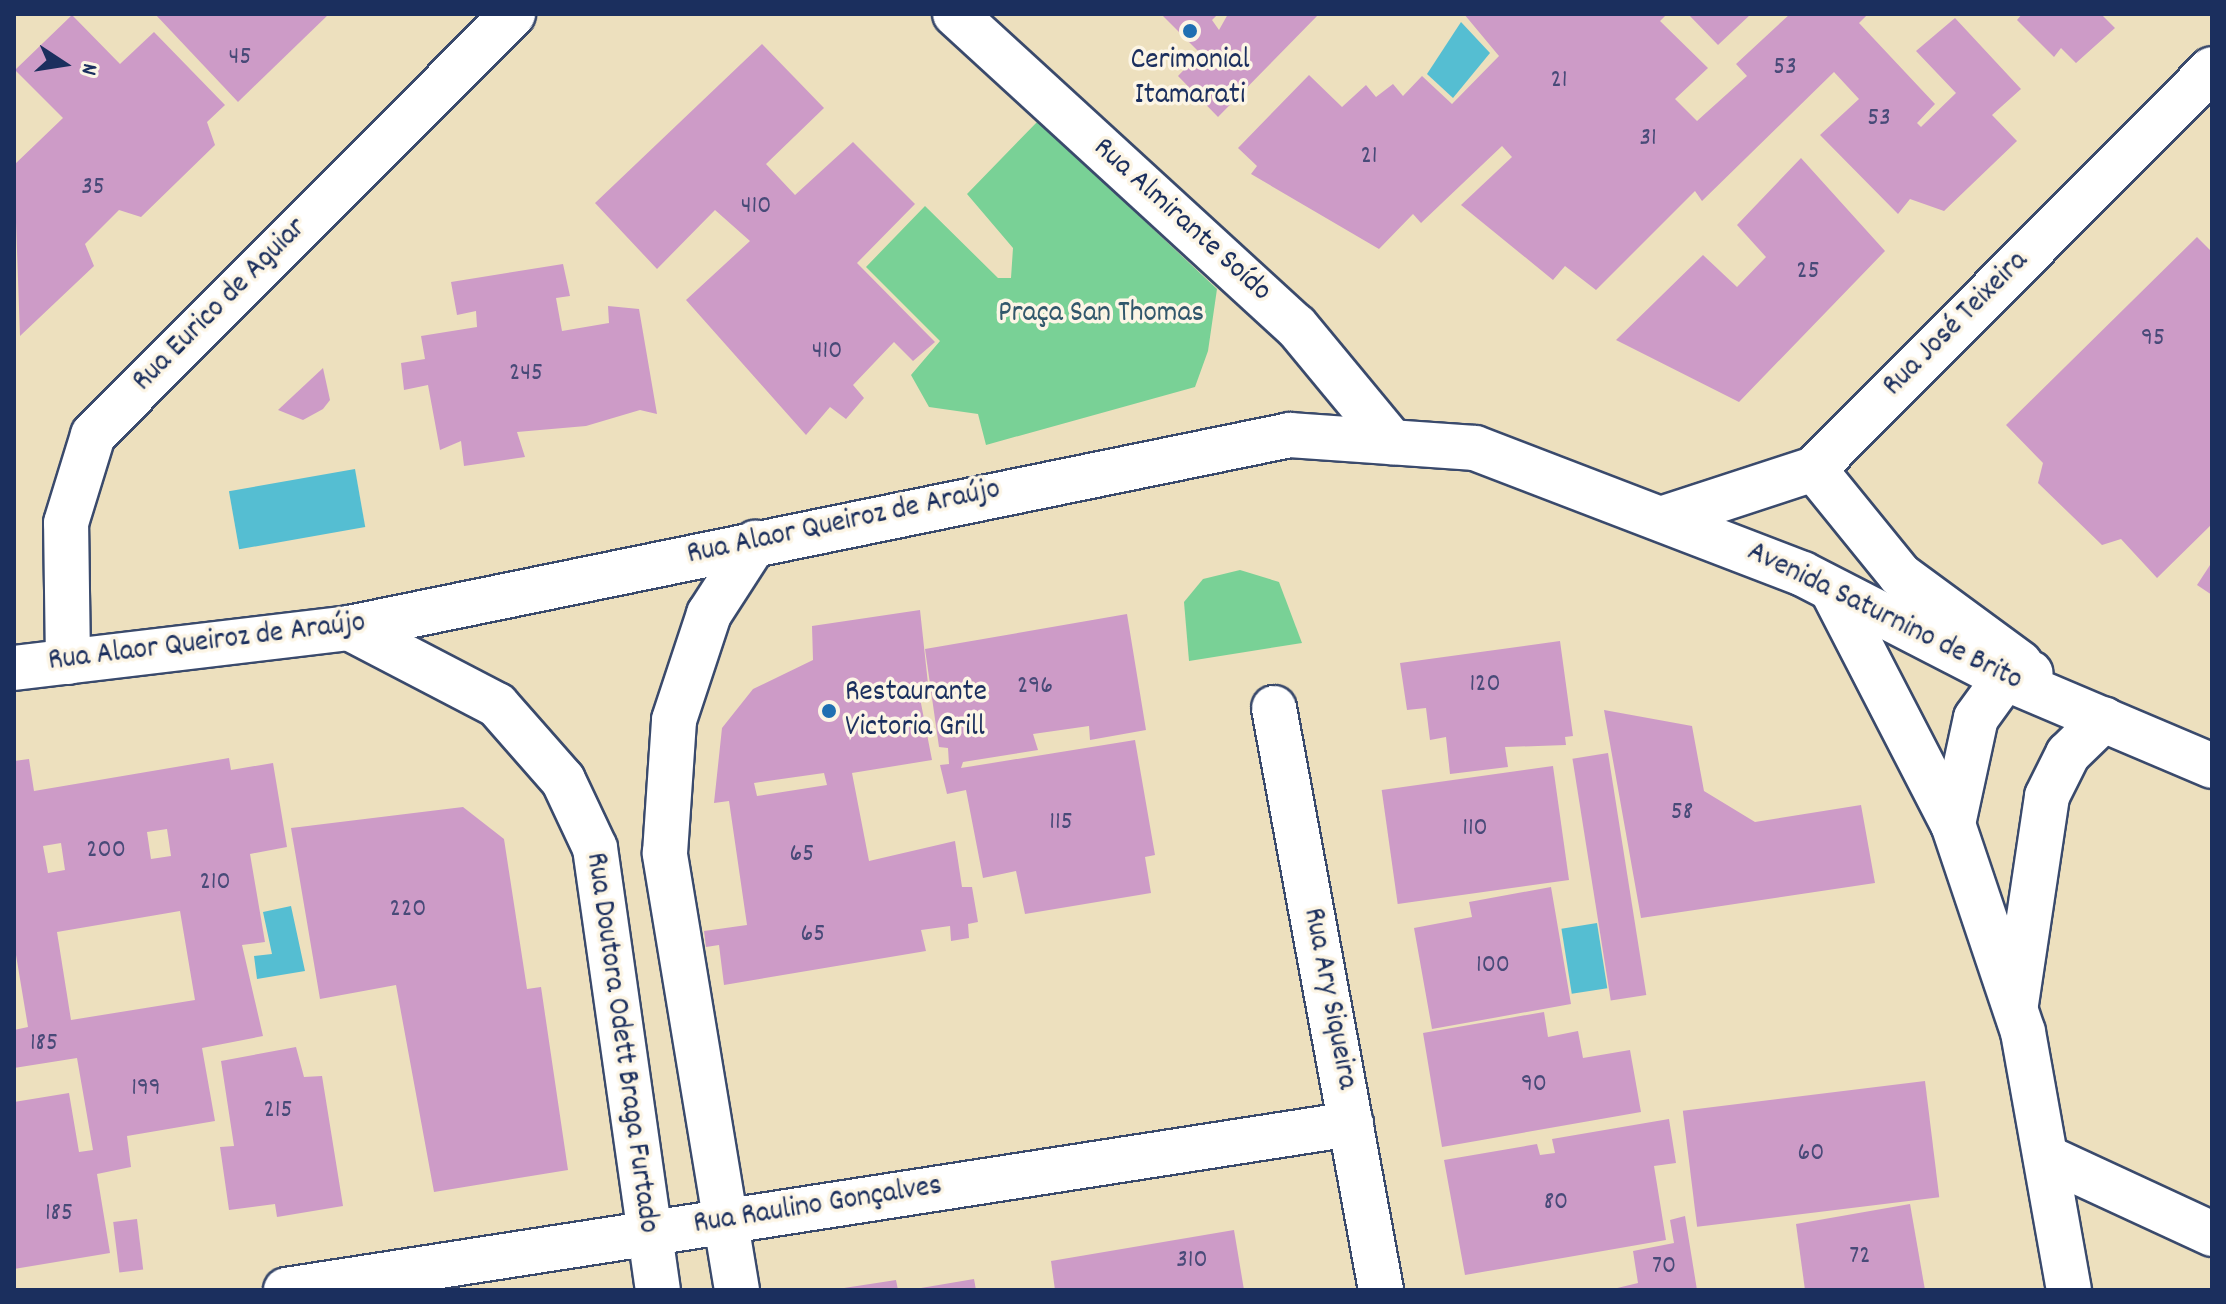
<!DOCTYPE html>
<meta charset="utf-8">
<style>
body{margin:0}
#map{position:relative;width:2226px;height:1304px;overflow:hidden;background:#ede0be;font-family:Dekko,sans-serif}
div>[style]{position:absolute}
.green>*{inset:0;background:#79d196}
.water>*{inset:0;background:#55bed2;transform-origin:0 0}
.building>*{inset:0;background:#cd9bc7;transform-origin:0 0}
.roads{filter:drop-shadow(2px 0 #3a4a6c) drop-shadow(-2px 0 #3a4a6c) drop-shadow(0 2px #3a4a6c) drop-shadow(0 -2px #3a4a6c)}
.minor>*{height:44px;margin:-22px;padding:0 22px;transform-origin:22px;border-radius:22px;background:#fff}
.dots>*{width:22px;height:22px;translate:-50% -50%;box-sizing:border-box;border:4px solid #fcf5e5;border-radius:50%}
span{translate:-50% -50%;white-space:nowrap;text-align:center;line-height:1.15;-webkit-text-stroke:7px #fcf5e5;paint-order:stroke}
.number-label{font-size:26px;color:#484a78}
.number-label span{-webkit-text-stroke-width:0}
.poi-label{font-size:30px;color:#1b2f5e}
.left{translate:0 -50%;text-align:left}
.street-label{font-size:30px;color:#1b2f5e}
.park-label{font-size:30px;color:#32586c}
.frame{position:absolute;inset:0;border:16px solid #1b2f5e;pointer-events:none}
.north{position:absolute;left:24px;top:24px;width:80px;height:80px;-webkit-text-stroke:6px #fcf5e5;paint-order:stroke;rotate:102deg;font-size:22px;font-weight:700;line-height:32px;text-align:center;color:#1b2f5e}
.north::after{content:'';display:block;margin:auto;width:28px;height:36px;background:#1b2f5e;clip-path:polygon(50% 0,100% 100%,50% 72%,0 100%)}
</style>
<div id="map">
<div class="green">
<div style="clip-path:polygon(1038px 121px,1217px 289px,1208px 351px,1195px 387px,986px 445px,978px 414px,929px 407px,911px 375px,940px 341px,866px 267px,925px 206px,998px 278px,1011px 278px,1013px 248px,967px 194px)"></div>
<div style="clip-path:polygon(1240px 570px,1279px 582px,1302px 643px,1189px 661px,1184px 602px,1203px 579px)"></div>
</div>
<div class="water">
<div style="clip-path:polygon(1461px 22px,1490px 53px,1453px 98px,1427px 74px)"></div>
<div style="left:355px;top:469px;width:59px;height:128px;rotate:80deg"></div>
<div style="clip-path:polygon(291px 906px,305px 971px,257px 979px,254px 956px,272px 954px,263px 912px)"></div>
<div style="left:1597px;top:923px;width:66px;height:36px;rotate:81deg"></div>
</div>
<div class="building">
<div style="clip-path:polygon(155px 14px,329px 14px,238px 102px)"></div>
<div style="clip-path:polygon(1161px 14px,1218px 14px,1212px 20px,1219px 30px,1228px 14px,1319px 14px,1218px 117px,1178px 76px,1200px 53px)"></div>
<div style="clip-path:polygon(1464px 14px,1667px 14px,1660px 21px,1708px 68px,1675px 99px,1697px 121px,1747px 76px,1736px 64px,1790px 14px,1868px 14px,1859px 23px,1935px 104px,1917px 123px,1921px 127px,1956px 93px,1916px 51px,1955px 18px,2021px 89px,1992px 115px,2017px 141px,1944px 211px,1910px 199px,1898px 214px,1820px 135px,1859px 99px,1834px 72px,1702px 201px,1695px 191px,1596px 290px,1565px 266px,1553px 280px,1461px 205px,1512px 157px,1502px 146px,1421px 223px,1413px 214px,1379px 249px,1251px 174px,1257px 166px,1238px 148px,1309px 75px,1342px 107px,1366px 85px,1376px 97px,1393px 84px,1403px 96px,1422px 76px,1452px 104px,1499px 56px)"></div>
<div style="clip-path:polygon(1688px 14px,1751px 14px,1718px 45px)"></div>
<div style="clip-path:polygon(2022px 14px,2101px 14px,2115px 28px,2076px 63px,2061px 48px,2054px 57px,2017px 20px)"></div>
<div style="clip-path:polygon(72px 15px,120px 64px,154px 32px,225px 105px,207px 122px,215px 145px,141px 217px,119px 210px,85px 244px,94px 266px,20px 336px,14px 165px,63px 118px,15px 70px)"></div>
<div style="clip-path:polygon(762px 44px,824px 108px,766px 164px,795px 195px,853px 142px,915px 204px,857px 263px,935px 342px,913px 361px,894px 342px,853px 385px,864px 398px,846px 419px,830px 407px,806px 435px,686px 300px,750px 241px,715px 210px,657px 269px,595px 203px)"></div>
<div style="clip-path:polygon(1801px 158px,1885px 251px,1739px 402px,1616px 340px,1703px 255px,1737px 287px,1766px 257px,1737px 225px)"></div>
<div style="clip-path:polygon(2197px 237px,2212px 252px,2212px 524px,2157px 578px,2121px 539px,2102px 545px,2038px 483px,2043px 463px,2006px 425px)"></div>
<div style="clip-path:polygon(563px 264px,570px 296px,556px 298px,562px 331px,609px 323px,608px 306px,639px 309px,657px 414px,640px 410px,586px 426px,517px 432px,525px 457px,464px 466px,461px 441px,440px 450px,428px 385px,404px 390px,401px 363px,425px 359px,421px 336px,477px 327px,476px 311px,457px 315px,451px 282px)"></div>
<div style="clip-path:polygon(323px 368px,330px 400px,323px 409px,303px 420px,278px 410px)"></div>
<div style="clip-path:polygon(2212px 562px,2212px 595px,2197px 585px)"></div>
<div style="clip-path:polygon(evenodd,920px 610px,929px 693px,919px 693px,932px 760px,852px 773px,869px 861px,955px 841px,962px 887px,972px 887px,978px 922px,968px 924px,969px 938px,951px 941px,950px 926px,921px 930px,926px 951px,724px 985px,719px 945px,706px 947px,704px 931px,747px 925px,729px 801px,714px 803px,722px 728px,753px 689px,813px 660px,812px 626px,920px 610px,824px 773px,827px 785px,757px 796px,754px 783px,824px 773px)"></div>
<div style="clip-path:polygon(1127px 614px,1146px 730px,1090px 740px,1089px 726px,1033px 734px,1038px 750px,963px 762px,961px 768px,1135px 740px,1155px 855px,1145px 857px,1151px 893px,1025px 914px,1016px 871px,983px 878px,966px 790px,947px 794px,940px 765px,949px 764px,948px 748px,939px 747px,925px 649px)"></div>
<div style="clip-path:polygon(1560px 641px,1573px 736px,1565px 737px,1566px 745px,1505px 747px,1508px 767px,1450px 774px,1446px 737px,1430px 740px,1426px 708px,1407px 710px,1400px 663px)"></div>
<div style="clip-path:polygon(1604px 710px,1692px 726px,1704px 791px,1755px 822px,1861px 805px,1875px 883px,1641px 918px)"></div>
<div style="left:1608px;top:753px;width:245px;height:36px;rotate:81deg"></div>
<div style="clip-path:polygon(evenodd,229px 758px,231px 770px,273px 763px,287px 847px,250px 854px,265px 942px,242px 945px,263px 1036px,202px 1048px,215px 1121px,127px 1136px,131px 1167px,97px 1174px,110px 1253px,14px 1269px,14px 1102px,69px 1093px,79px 1152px,93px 1150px,77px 1058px,14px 1068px,14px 1030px,28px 1027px,14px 943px,14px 761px,29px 759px,34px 791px,229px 758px,167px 829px,171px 856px,151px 859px,147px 832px,167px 829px,229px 758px,61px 843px,65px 870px,48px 873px,43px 846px,61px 843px,229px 758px,180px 911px,195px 1000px,71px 1020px,57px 932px,180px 911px)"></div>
<div style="left:1553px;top:766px;width:115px;height:173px;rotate:82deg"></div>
<div style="clip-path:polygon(463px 807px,504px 839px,527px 989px,541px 987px,568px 1170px,434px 1192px,396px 985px,320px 999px,291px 828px)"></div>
<div style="clip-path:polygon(1551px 887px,1571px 1004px,1432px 1029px,1414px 928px,1472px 917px,1469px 902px)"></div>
<div style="clip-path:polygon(1544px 1012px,1548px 1037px,1578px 1031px,1583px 1058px,1630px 1050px,1641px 1112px,1442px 1147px,1423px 1033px)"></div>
<div style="clip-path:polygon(296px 1047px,304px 1077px,322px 1076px,343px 1206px,277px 1217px,275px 1204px,229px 1210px,220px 1147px,234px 1146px,221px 1061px)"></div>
<div style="left:1925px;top:1081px;width:117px;height:244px;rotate:83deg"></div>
<div style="clip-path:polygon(1669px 1119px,1676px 1163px,1654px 1166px,1666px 1240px,1465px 1275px,1444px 1160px,1537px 1144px,1540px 1155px,1555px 1153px,1552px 1139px)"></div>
<div style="clip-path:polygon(1910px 1204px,1925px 1290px,1805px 1290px,1796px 1224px)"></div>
<div style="clip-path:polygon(1685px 1216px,1697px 1290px,1609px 1290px,1638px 1283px,1633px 1251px,1674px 1243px,1670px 1220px)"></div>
<div style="left:137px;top:1219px;width:51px;height:24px;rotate:83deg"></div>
<div style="clip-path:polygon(1234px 1230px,1244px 1290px,1055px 1290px,1051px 1261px)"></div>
<div style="clip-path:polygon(974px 1279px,976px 1290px,921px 1290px,921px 1288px)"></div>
<div style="clip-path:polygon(896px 1280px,898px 1290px,844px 1290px,844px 1288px)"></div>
</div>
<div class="roads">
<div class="minor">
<div style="left:955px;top:14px;width:462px;rotate:42.5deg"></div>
<div style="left:1296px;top:326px;width:151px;rotate:50.4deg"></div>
<div style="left:1814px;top:469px;width:136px;rotate:50.9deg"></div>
<div style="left:1900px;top:575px;width:149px;rotate:36.3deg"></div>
<div style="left:1664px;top:518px;width:158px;rotate:-18.1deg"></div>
<div style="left:1814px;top:469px;width:564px;rotate:-45.14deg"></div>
<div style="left:1833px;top:592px;width:261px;rotate:62.7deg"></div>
<div style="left:1953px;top:824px;width:219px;rotate:71.4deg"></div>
<div style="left:2023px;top:1032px;width:262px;rotate:79.9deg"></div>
<div style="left:349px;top:628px;width:167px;rotate:27.5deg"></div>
<div style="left:497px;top:705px;width:100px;rotate:48.7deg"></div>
<div style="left:563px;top:780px;width:75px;rotate:64.8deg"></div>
<div style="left:595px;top:848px;width:446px;rotate:81.9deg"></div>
<div style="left:68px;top:662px;width:139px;rotate:-90.8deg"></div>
<div style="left:66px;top:523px;width:92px;rotate:-72.9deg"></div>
<div style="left:93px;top:435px;width:595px;rotate:-45.07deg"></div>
<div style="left:14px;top:668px;width:337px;rotate:-6.8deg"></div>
<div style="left:349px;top:628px;width:961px;rotate:-11.59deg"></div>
<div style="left:1290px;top:435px;width:185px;rotate:4deg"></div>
<div style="left:1475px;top:448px;width:351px;rotate:21deg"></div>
<div style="left:1803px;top:574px;width:227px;rotate:27.2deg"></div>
<div style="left:2005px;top:678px;width:225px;rotate:23deg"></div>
<div style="left:1274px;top:708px;width:592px;rotate:79.58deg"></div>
<div style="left:1953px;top:824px;width:108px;rotate:-77.8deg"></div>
<div style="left:1976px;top:718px;width:49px;rotate:-54.1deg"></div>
<div style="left:2005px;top:678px;width:26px;rotate:-11deg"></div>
<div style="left:2016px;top:1004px;width:210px;rotate:-81.5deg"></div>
<div style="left:2047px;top:796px;width:47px;rotate:-63.4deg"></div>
<div style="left:2068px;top:754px;width:50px;rotate:-44.2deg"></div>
<div style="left:2050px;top:1159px;width:179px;rotate:24.8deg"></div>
<div style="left:286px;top:1290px;width:1078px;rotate:-8.86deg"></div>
<div style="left:737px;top:1290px;width:443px;rotate:-99.4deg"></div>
<div style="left:665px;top:853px;width:133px;rotate:-86.1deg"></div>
<div style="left:674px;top:720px;width:112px;rotate:-71.7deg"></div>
<div style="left:709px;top:614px;width:85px;rotate:-57.1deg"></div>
</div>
</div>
<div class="dots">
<div style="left:1190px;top:31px;background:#1f6fb2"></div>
<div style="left:829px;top:711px;background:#1f6fb2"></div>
</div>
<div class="number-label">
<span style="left:240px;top:58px">45</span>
<span style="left:1785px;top:68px">53</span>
<span style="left:1559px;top:81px">21</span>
<span style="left:1879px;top:119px">53</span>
<span style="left:1648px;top:139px">31</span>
<span style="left:1369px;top:157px">21</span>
<span style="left:93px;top:188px">35</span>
<span style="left:756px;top:207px">410</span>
<span style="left:1808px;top:272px">25</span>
<span style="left:2153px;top:339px">95</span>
<span style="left:827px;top:352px">410</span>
<span style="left:526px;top:374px">245</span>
<span style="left:1485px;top:685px">120</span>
<span style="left:1035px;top:687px">296</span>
<span style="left:1682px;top:813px">58</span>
<span style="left:1061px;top:823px">115</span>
<span style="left:1475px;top:829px">110</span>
<span style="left:106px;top:851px">200</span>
<span style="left:802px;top:855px">65</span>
<span style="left:215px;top:883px">210</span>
<span style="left:408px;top:910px">220</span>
<span style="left:813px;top:935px">65</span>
<span style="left:1493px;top:966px">100</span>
<span style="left:44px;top:1044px">185</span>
<span style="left:1534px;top:1085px">90</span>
<span style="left:146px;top:1089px">199</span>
<span style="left:278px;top:1111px">215</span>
<span style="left:1811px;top:1154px">60</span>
<span style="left:1556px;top:1203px">80</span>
<span style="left:59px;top:1214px">185</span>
<span style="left:1860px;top:1257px">72</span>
<span style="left:1192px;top:1261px">310</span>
<span style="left:1664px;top:1267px">70</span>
</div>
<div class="poi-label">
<span style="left:1190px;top:79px">Cerimonial<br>Itamarati</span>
<span class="left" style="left:845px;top:711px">Restaurante<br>Victoria Grill</span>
</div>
<div class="street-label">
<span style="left:1181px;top:221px;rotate:42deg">Rua Almirante Soído</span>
<span style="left:221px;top:306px;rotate:-45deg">Rua Eurico de Aguiar</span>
<span style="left:1957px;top:325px;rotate:-45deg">Rua José Teixeira</span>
<span style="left:844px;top:524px;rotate:-12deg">Rua Alaor Queiroz de Araújo</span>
<span style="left:1884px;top:618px;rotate:26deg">Avenida Saturnino de Brito</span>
<span style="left:207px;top:644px;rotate:-7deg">Rua Alaor Queiroz de Araújo</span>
<span style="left:1328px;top:999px;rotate:79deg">Rua Ary Siqueira</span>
<span style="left:620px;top:1043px;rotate:82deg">Rua Doutora Odett Braga Furtado</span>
<span style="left:818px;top:1207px;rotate:-9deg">Rua Raulino Gonçalves</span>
</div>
<div class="park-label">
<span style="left:1101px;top:315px">Praça San Thomas</span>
</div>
<div class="frame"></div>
<div class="north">N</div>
</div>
